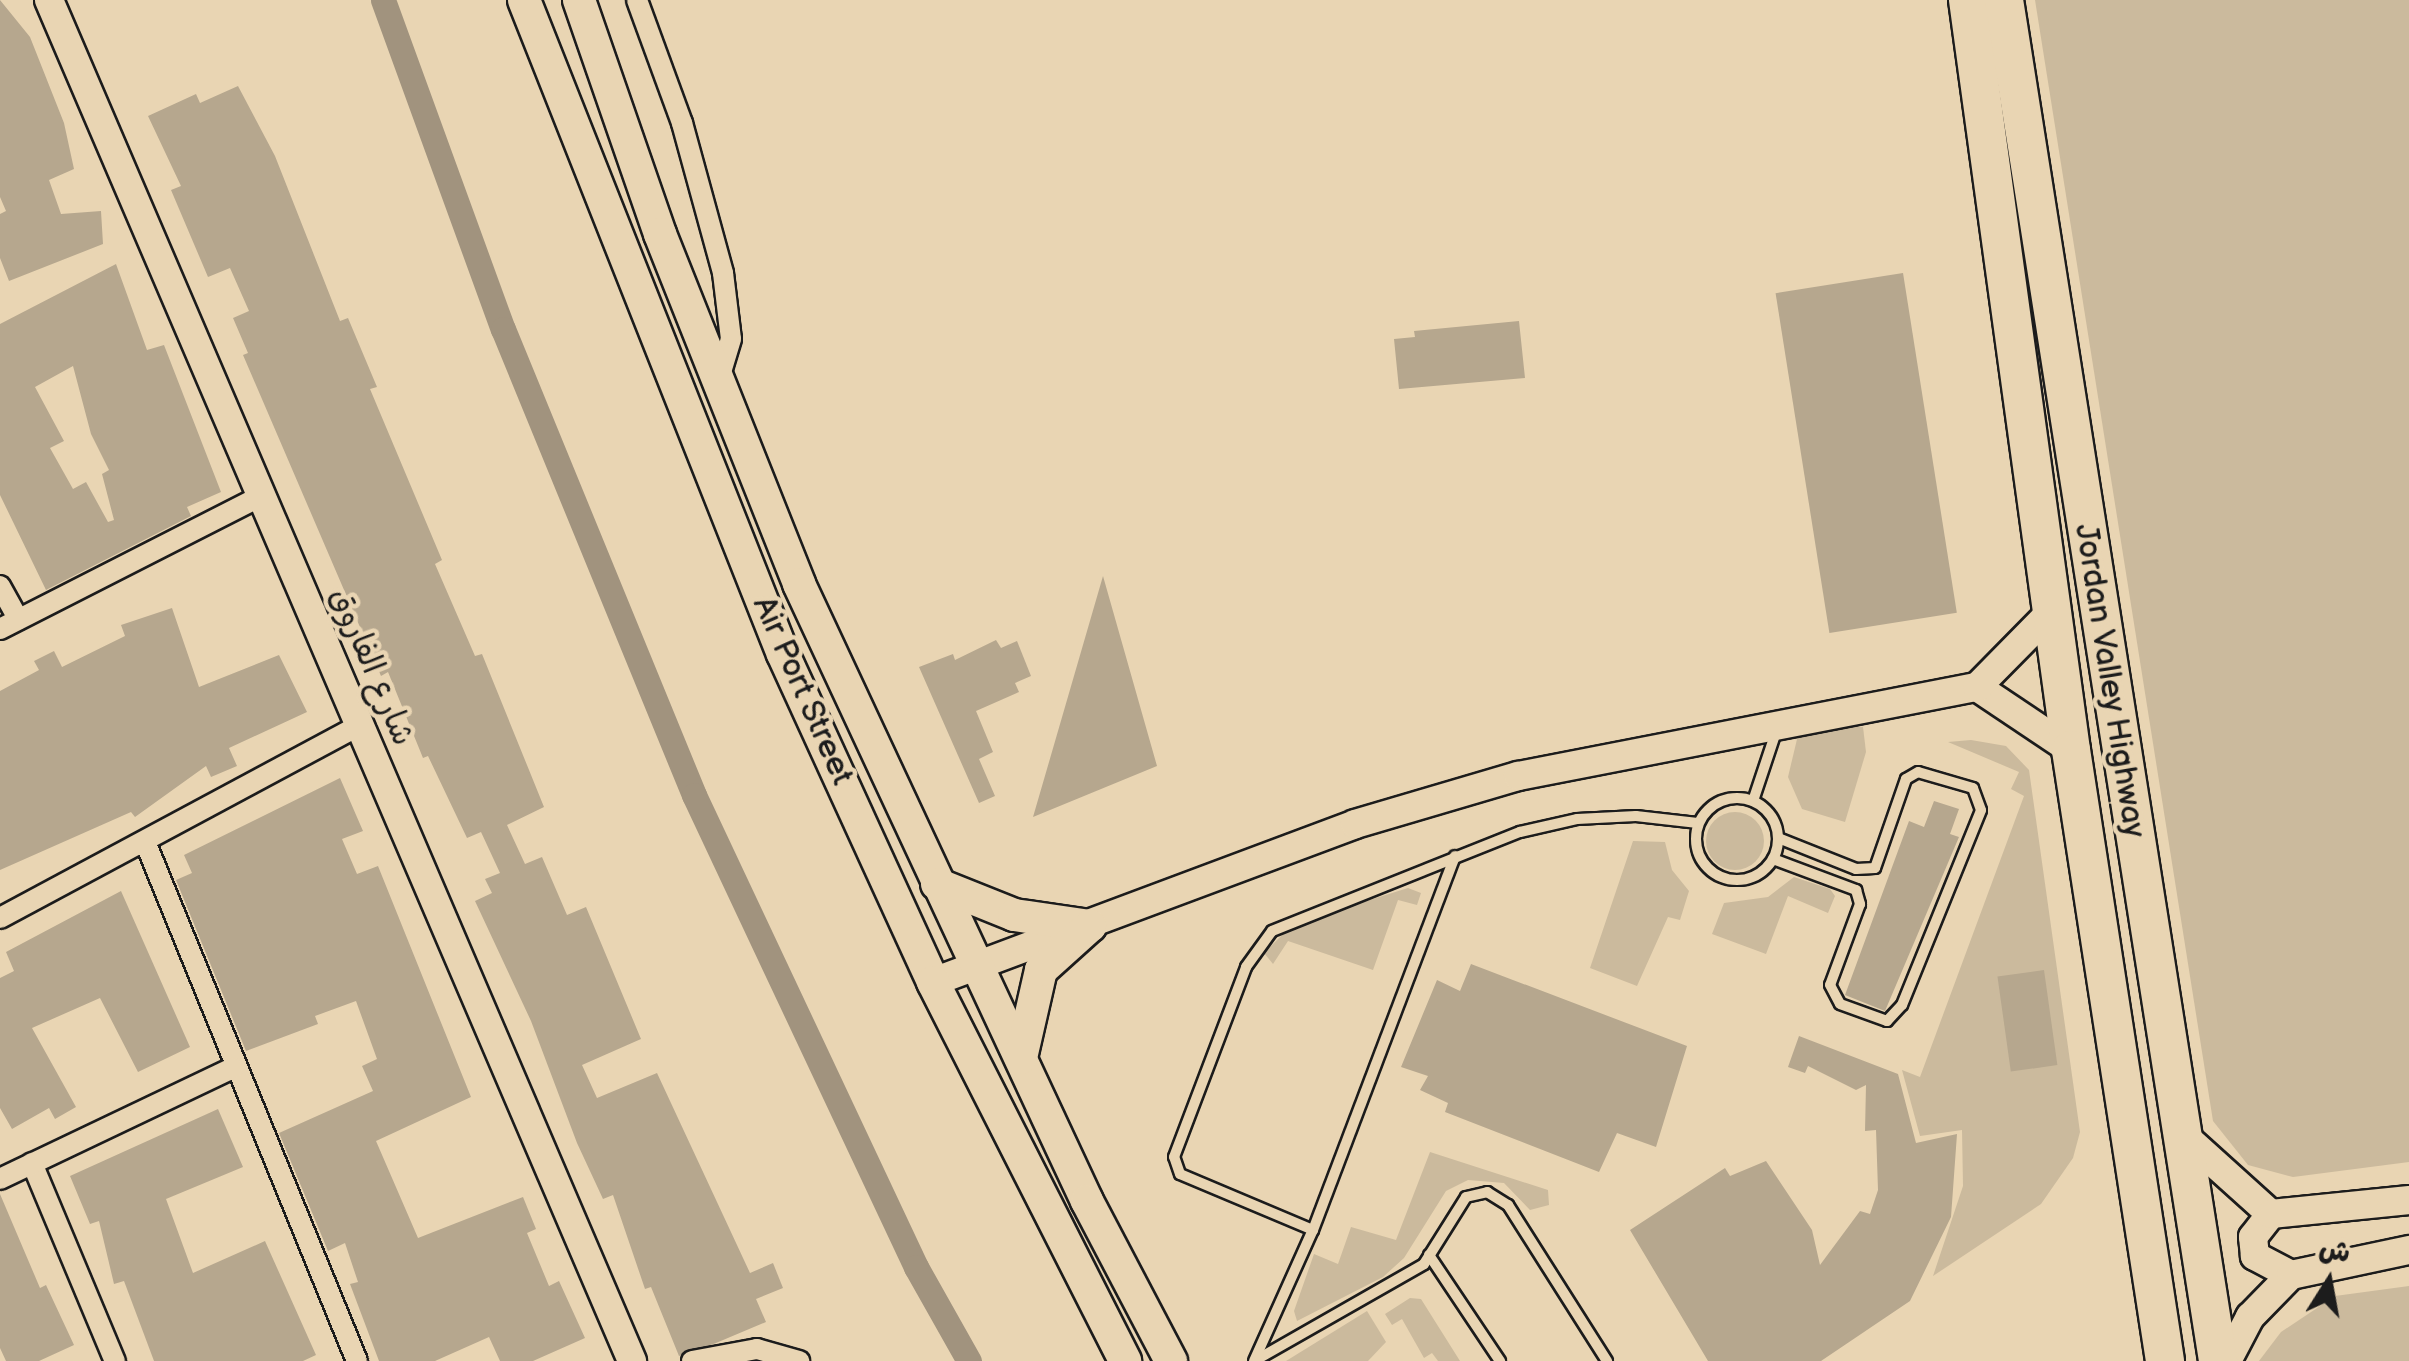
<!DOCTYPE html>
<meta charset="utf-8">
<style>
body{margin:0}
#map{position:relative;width:2409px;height:1361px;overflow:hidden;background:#e9d5b3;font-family:"Balsamiq Sans","Playpen Sans Arabic",sans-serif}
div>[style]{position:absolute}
.green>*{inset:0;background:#cbba9d}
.round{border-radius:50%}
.canal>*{height:25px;margin:-12.5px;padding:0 12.5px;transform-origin:12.5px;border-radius:12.5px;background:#a1937e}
.building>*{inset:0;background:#b6a78e;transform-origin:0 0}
.roads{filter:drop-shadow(2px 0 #1c1c1c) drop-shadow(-2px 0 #1c1c1c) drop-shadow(0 2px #1c1c1c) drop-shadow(0 -2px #1c1c1c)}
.lane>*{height:10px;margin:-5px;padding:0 5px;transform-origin:5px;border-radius:5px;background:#e9d5b3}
.lane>.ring{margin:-5px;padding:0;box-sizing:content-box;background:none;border:10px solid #e9d5b3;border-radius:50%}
.street>*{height:20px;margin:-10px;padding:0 10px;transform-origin:10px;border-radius:10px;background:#e9d5b3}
.secondary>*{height:28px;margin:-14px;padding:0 14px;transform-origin:14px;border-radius:14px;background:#e9d5b3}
.primary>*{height:32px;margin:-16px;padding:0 16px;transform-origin:16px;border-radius:16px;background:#e9d5b3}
.highway>*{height:38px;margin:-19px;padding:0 19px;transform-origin:19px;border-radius:19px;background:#e9d5b3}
span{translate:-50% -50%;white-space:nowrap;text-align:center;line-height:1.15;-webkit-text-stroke:9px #e9d5b3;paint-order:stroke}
.street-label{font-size:32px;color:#1c1c1c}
.north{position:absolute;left:2279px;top:1231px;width:100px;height:100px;-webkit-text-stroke:8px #e9d5b3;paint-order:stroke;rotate:11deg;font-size:28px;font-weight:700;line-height:40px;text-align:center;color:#1c1c1c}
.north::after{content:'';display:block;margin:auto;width:35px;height:45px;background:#1c1c1c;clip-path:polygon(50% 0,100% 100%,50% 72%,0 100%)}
</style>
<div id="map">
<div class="green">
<div style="clip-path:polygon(2035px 0,2409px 0,2409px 1162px,2293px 1177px,2248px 1165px,2213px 1121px)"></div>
<div style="clip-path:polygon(1823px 727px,1863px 727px,1866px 752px,1845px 822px,1802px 809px,1788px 777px,1798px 735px)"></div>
<div style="clip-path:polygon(1971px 740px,2006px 746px,2029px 770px,2080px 1132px,2073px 1158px,2041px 1204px,1933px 1276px,1963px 1186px,1962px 1130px,1920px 1136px,1902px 1070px,1920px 1077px,2024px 796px,2011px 789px,2019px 772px,1948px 742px)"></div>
<div class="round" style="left:1706px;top:812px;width:58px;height:58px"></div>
<div style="clip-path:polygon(1633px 841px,1665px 842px,1672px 870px,1689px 891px,1680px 920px,1668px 917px,1637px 986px,1590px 968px)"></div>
<div style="clip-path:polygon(1794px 877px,1830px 889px,1835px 896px,1828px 913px,1788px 896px,1766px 954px,1712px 934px,1724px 903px,1768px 897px)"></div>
<div style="clip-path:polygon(1408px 888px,1421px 893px,1417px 905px,1398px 900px,1373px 970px,1288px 941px,1273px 964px,1264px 953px,1293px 924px)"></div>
<div style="clip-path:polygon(1430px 1152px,1548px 1190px,1549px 1205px,1530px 1210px,1504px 1183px,1468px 1180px,1446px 1191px,1404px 1258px,1383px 1277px,1297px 1321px,1294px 1311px,1314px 1254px,1338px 1264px,1351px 1227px,1396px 1240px)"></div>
<div style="clip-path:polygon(2409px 1286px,2409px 1361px,2259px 1361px,2281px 1332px,2335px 1296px)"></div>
<div style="clip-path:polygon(1410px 1298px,1421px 1299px,1460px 1361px,1438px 1361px,1432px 1353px,1424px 1358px,1402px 1319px,1392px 1325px,1385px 1314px)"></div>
<div style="clip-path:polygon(1367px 1311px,1386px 1342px,1368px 1361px,1286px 1361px)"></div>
</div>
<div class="canal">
<div style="left:383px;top:0;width:350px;rotate:70deg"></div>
<div style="left:503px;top:329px;width:504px;rotate:67.71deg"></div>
<div style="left:694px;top:795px;width:522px;rotate:64.81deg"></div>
<div style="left:916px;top:1267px;width:108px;rotate:60.6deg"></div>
</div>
<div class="building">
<div style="clip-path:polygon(0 0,30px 37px,64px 123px,74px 169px,49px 180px,61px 214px,101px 211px,103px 244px,9px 281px,0 258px,0 214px,6px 211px,0 197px)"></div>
<div style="clip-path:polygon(238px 86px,275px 156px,340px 321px,348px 318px,377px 387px,370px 389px,442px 560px,435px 564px,475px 656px,482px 654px,544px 807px,507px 825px,525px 864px,542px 857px,567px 915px,586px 907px,641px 1039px,582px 1065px,597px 1098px,657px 1073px,750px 1273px,773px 1263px,783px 1288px,756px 1299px,766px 1322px,716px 1343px,679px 1356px,651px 1287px,645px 1289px,613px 1195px,603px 1199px,577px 1143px,531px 1021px,475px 901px,492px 893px,485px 879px,500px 873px,481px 832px,467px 838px,428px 756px,423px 758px,388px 672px,381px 676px,243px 355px,248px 353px,233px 318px,249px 311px,230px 268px,208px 277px,171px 190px,181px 186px,148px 116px,196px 94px,200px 103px)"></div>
<div style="clip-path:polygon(evenodd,116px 264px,147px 350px,164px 345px,221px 492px,187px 507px,191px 516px,46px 590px,0 495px,0 324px,116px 264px,73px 366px,91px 434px,109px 470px,102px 474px,114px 520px,108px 522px,86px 482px,73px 489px,50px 448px,64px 441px,35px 387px,73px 366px)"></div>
<div style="left:1903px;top:273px;width:344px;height:129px;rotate:81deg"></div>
<div style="clip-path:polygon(1519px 321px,1525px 378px,1399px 389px,1394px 339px,1415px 337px,1414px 331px)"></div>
<div style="clip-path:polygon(1103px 576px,1157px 766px,1033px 817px,1049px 762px)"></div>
<div style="clip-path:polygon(172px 608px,199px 687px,279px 655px,307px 712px,229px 748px,237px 766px,211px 777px,206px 766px,135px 817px,131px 812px,0 870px,0 691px,39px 670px,34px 661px,54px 651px,62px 667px,125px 636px,121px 625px)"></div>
<div style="clip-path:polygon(996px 640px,1001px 648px,1017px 641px,1031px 676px,1015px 683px,1019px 692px,976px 711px,993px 752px,979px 759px,995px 796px,979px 803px,919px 667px,953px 654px,955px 660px)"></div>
<div style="clip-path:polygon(340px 778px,363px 831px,342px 839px,357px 874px,378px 866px,471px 1097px,376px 1141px,418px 1238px,523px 1197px,536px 1229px,527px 1233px,549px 1286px,559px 1281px,585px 1338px,533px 1361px,500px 1361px,489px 1337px,435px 1361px,379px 1361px,350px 1284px,358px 1282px,345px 1243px,328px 1251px,279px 1133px,373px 1091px,362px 1066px,377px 1059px,356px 1001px,315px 1016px,318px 1024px,246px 1051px,176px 880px,192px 873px,184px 855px)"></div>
<div style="clip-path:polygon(1934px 801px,1959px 809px,1950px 834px,1959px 837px,1885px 1011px,1845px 995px,1909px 821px,1924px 827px)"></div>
<div style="clip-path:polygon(121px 891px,190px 1047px,138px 1072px,100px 998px,32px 1028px,76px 1107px,55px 1119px,49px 1108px,12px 1129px,0 1108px,0 978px,14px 971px,6px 952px)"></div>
<div style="clip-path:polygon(1471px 964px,1687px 1046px,1656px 1147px,1617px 1133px,1599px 1172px,1445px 1112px,1448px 1103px,1420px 1090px,1428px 1076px,1401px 1067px,1437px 980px,1460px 991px)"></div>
<div style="left:2044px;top:970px;width:96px;height:47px;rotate:82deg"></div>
<div style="clip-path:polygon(1799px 1036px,1898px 1074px,1916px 1143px,1957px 1134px,1951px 1217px,1910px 1301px,1821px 1361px,1708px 1361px,1630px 1230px,1725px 1168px,1730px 1176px,1766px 1161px,1812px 1230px,1820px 1265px,1860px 1211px,1870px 1214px,1878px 1190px,1876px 1130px,1865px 1131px,1866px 1085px,1856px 1090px,1808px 1066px,1805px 1073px,1788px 1067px)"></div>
<div style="clip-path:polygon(218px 1109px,243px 1167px,166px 1199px,193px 1273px,265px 1241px,316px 1355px,303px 1361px,154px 1361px,124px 1281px,114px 1284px,99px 1221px,90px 1224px,70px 1176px)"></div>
<div style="clip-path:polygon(0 1194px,40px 1288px,46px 1285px,74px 1345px,39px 1361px,6px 1361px,0 1348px)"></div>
</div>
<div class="roads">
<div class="lane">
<div class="ring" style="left:1696px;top:798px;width:72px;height:72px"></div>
<div style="left:1753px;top:801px;width:73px;rotate:-71.6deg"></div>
<div style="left:1773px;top:859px;width:89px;rotate:20.5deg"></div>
<div style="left:1856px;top:890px;width:15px;rotate:74deg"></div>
<div style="left:1860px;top:904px;width:86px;rotate:110.3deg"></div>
<div style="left:1830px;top:985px;width:21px;rotate:62deg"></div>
<div style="left:1840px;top:1004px;width:50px;rotate:19.9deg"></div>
<div style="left:1887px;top:1021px;width:22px;rotate:-47deg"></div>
<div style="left:1902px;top:1005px;width:210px;rotate:-67.9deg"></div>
<div style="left:1981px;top:810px;width:23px;rotate:-110deg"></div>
<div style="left:1973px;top:788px;width:57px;rotate:-163.8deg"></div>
<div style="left:1918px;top:772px;width:14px;rotate:150deg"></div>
<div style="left:1906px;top:779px;width:94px;rotate:109.2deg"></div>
<div style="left:1875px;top:868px;width:19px;rotate:177deg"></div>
<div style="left:1856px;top:869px;width:84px;rotate:-158.3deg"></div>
<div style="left:1313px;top:1230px;width:400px;rotate:-69.2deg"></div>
<div style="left:1429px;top:1255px;width:128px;rotate:56.2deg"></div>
<div style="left:1256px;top:1360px;width:193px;rotate:-29.7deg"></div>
<div style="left:1424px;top:1264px;width:79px;rotate:-57.9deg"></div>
<div style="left:1466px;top:1197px;width:22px;rotate:-13deg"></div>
<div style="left:1487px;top:1192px;width:25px;rotate:32deg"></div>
<div style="left:1508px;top:1205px;width:185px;rotate:57.6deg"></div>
<div style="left:1254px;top:1361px;width:144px;rotate:-65.8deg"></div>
<div style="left:1313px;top:1230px;width:144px;rotate:-157.2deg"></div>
<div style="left:1180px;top:1174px;width:18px;rotate:-109deg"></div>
<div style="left:1174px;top:1157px;width:203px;rotate:-69.2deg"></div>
<div style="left:1246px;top:967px;width:44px;rotate:-54.2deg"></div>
<div style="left:1272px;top:931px;width:267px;rotate:-21.8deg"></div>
<div style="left:1520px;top:832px;width:58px;rotate:-12.8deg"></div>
<div style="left:1577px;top:819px;width:59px;rotate:-2.9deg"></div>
<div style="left:1636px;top:816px;width:62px;rotate:6.4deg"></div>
</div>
<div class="street">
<div style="left:637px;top:0;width:131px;rotate:69.9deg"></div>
<div style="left:682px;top:123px;width:156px;rotate:74.7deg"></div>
<div style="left:723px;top:273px;width:66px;rotate:83.1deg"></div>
<div style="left:731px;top:339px;width:45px;rotate:106.8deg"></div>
<div style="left:0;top:586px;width:38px;rotate:61deg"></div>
<div style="left:0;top:629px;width:293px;rotate:-27deg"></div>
<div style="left:146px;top:844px;width:558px;rotate:67.8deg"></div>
<div style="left:0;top:918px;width:406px;rotate:-28.2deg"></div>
<div style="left:32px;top:1163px;width:215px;rotate:67.3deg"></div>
<div style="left:0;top:1179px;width:258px;rotate:-25.5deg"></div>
<div style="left:692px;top:1361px;width:66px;rotate:-10.5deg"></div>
<div style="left:757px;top:1349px;width:44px;rotate:15.9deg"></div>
</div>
<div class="secondary">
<div style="left:49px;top:0;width:1481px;rotate:66.81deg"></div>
<div style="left:1977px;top:687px;width:113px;rotate:33.8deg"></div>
<div style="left:933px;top:982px;width:451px;rotate:-20.5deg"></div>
<div style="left:1355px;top:824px;width:170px;rotate:-16.4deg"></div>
<div style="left:1518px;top:776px;width:468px;rotate:-11deg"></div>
<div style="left:1977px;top:687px;width:110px;rotate:-45.4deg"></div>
<div style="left:2182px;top:1134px;width:120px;rotate:42deg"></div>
<div style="left:2291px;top:1275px;width:41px;rotate:-152.2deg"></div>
<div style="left:2255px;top:1256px;width:19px;rotate:-96deg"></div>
<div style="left:2253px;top:1237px;width:29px;rotate:-52deg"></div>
<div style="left:2271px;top:1214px;width:139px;rotate:-5.8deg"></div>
<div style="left:2227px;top:1361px;width:50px;rotate:-62.4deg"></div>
<div style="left:2250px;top:1317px;width:59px;rotate:-45.7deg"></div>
<div style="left:2291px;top:1275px;width:121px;rotate:-12deg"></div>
</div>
<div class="primary">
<div style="left:524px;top:0;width:703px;rotate:68.4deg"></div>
<div style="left:783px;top:654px;width:361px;rotate:65.4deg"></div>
<div style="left:933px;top:982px;width:425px;rotate:63.1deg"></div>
<div style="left:579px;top:0;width:248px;rotate:70.9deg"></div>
<div style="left:660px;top:234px;width:377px;rotate:68.3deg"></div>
<div style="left:799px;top:584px;width:681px;rotate:64.98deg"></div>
<div style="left:1087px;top:1201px;width:181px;rotate:62.3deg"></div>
<div style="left:937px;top:884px;width:83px;rotate:21.9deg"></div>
<div style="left:1014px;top:915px;width:77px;rotate:8.2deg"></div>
<div style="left:1021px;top:1058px;width:90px;rotate:-77.2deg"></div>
<div style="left:1041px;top:970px;width:66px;rotate:-41.9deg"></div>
</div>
<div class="highway">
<div style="left:1968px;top:0;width:757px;rotate:82.18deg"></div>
<div style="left:2071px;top:750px;width:618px;rotate:81.25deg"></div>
<div style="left:2004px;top:0;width:1378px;rotate:81.06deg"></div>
</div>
</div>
<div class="street-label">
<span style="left:371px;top:667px;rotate:67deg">شارع الفاروق</span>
<span style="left:2109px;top:681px;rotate:81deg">Jordan Valley Highway</span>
<span style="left:802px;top:691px;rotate:66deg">Air Port Street</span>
</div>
<div class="north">ش</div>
</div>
